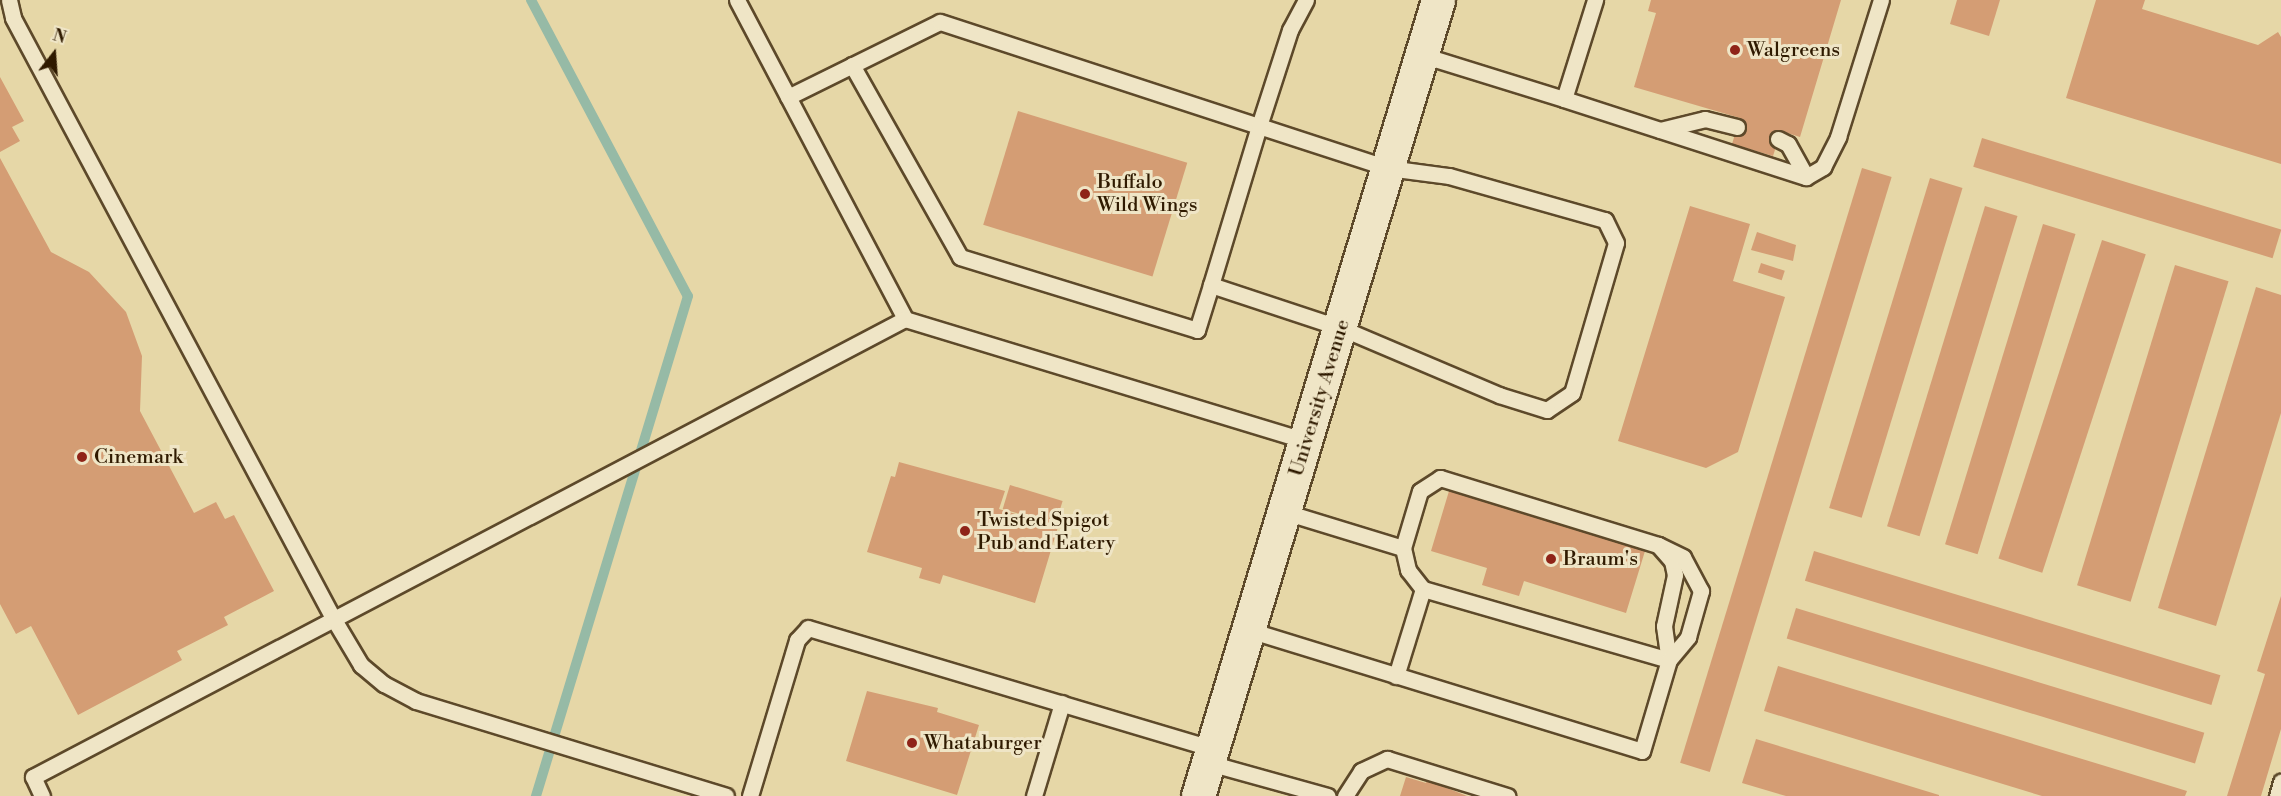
<!DOCTYPE html>
<style>
body{margin:0}
#map{position:relative;width:2281px;height:796px;overflow:hidden;background:#e6d7a7;font-family:"Libre Bodoni",serif}
div>[style]{position:absolute}
.stream>*{height:10px;margin:-5px;padding:0 5px;transform-origin:5px;border-radius:5px;background:#96baa6}
.building>*{inset:0;background:#d49d74;transform-origin:0 0}
.roads{filter:drop-shadow(2px 0 #5d492a) drop-shadow(-2px 0 #5d492a) drop-shadow(0 2px #5d492a) drop-shadow(0 -2px #5d492a)}
.lane>*{height:15px;margin:-7.5px;padding:0 7.5px;transform-origin:7.5px;border-radius:7.5px;background:#efe5c6}
.secondary>*{height:33px;margin:-16.5px;padding:0 16.5px;transform-origin:16.5px;border-radius:16.5px;background:#efe5c6}
.dots>*{width:16px;height:16px;translate:-50% -50%;box-sizing:border-box;border:3px solid #efe5c6;border-radius:50%}
span{translate:-50% -50%;white-space:nowrap;text-align:center;line-height:1.15;-webkit-text-stroke:6px #efe5c6;paint-order:stroke}
.poi-label{font-size:20px;color:#2f1a00}
.left{translate:0 -50%;text-align:left}
.street-label{font-size:20px;color:#2f1a00}
.north{position:absolute;left:24px;top:24px;width:60px;height:60px;-webkit-text-stroke:4px #efe5c6;paint-order:stroke;rotate:17deg;font-size:16px;font-weight:700;line-height:24px;text-align:center;color:#2f1a00}
.north::after{content:'';display:block;margin:auto;width:21px;height:27px;background:#2f1a00;clip-path:polygon(50% 0,100% 100%,50% 72%,0 100%)}
</style>
<div id="map">
<div class="stream">
<div style="left:531px;top:0;width:335px;rotate:62.1deg"></div>
<div style="left:688px;top:296px;width:523px;rotate:106.91deg"></div>
</div>
<div class="building">
<div style="clip-path:polygon(1651px 0,1841px 0,1800px 137px,1781px 131px,1773px 156px,1732px 144px,1740px 118px,1634px 87px,1656px 13px,1648px 11px)"></div>
<div style="clip-path:polygon(1957px 0,2000px 0,1989px 36px,1950px 24px)"></div>
<div style="clip-path:polygon(2096px 0,2145px 0,2142px 9px,2258px 45px,2278px 32px,2281px 37px,2281px 164px,2066px 98px)"></div>
<div style="clip-path:polygon(0 77px,24px 121px,12px 127px,20px 141px,0 152px)"></div>
<div style="left:1018px;top:111px;width:177px;height:119px;rotate:17deg"></div>
<div style="left:1982px;top:138px;width:313px;height:30px;rotate:17deg"></div>
<div style="clip-path:polygon(0 158px,51px 252px,89px 272px,126px 312px,142px 356px,140px 411px,194px 513px,216px 502px,225px 519px,234px 515px,274px 591px,224px 617px,228px 625px,177px 651px,182px 660px,78px 715px,31px 626px,16px 634px,0 604px)"></div>
<div style="left:1862px;top:168px;width:31px;height:622px;rotate:17deg"></div>
<div style="left:1930px;top:178px;width:34px;height:345px;rotate:17deg"></div>
<div style="clip-path:polygon(1690px 206px,1750px 224px,1733px 281px,1785px 297px,1738px 452px,1706px 468px,1618px 441px)"></div>
<div style="left:1985px;top:206px;width:34px;height:335px;rotate:17deg"></div>
<div style="left:2043px;top:224px;width:34px;height:335px;rotate:17deg"></div>
<div style="clip-path:polygon(1757px 232px,1796px 245px,1793px 261px,1751px 250px)"></div>
<div style="left:2102px;top:240px;width:46px;height:335px;rotate:18deg"></div>
<div style="left:1761px;top:263px;width:25px;height:10px;rotate:18deg"></div>
<div style="left:2175px;top:265px;width:56px;height:335px;rotate:17deg"></div>
<div style="clip-path:polygon(2256px 287px,2281px 295px,2281px 413px,2216px 626px,2158px 608px)"></div>
<div style="clip-path:polygon(899px 462px,1005px 491px,999px 509px,1058px 527px,1035px 603px,943px 575px,940px 584px,919px 578px,922px 568px,867px 552px,891px 476px,895px 477px)"></div>
<div style="left:1010px;top:485px;width:55px;height:25px;rotate:17deg"></div>
<div style="clip-path:polygon(1449px 491px,1645px 551px,1626px 613px,1524px 581px,1519px 596px,1482px 585px,1487px 568px,1431px 551px)"></div>
<div style="left:1814px;top:551px;width:425px;height:31px;rotate:17deg"></div>
<div style="clip-path:polygon(2281px 596px,2281px 729px,2261px 796px,2227px 796px,2265px 674px,2257px 671px)"></div>
<div style="left:1796px;top:608px;width:427px;height:32px;rotate:17deg"></div>
<div style="clip-path:polygon(1778px 666px,2187px 791px,2185px 796px,2042px 796px,1764px 711px)"></div>
<div style="clip-path:polygon(867px 691px,938px 708px,937px 712px,979px 725px,957px 795px,846px 761px)"></div>
<div style="clip-path:polygon(1756px 739px,1939px 795px,1939px 796px,1786px 796px,1742px 783px)"></div>
<div style="clip-path:polygon(1406px 777px,1426px 783px,1427px 780px,1467px 796px,1400px 796px)"></div>
</div>
<div class="roads">
<div class="lane">
<div style="left:9px;top:0;width:18px;rotate:77deg"></div>
<div style="left:13px;top:18px;width:680px;rotate:61.93deg"></div>
<div style="left:333px;top:618px;width:55px;rotate:59.2deg"></div>
<div style="left:361px;top:665px;width:30px;rotate:40deg"></div>
<div style="left:384px;top:684px;width:36px;rotate:28deg"></div>
<div style="left:416px;top:701px;width:324px;rotate:17deg"></div>
<div style="left:737px;top:0;width:361px;rotate:62.2deg"></div>
<div style="left:1422px;top:55px;width:149px;rotate:17.2deg"></div>
<div style="left:1564px;top:99px;width:104px;rotate:-72.6deg"></div>
<div style="left:852px;top:65px;width:220px;rotate:60.6deg"></div>
<div style="left:960px;top:257px;width:248px;rotate:17.1deg"></div>
<div style="left:1197px;top:330px;width:47px;rotate:-72.7deg"></div>
<div style="left:788px;top:97px;width:169px;rotate:-26.3deg"></div>
<div style="left:940px;top:22px;width:336px;rotate:18.1deg"></div>
<div style="left:1259px;top:126px;width:136px;rotate:18deg"></div>
<div style="left:1388px;top:168px;width:62px;rotate:7.5deg"></div>
<div style="left:1449px;top:176px;width:162px;rotate:15.8deg"></div>
<div style="left:1605px;top:220px;width:25px;rotate:64deg"></div>
<div style="left:1616px;top:243px;width:156px;rotate:106.3deg"></div>
<div style="left:1572px;top:393px;width:30px;rotate:146deg"></div>
<div style="left:1547px;top:410px;width:50px;rotate:-162.6deg"></div>
<div style="left:1499px;top:395px;width:172px;rotate:-157deg"></div>
<div style="left:1341px;top:328px;width:137px;rotate:-161.7deg"></div>
<div style="left:1211px;top:285px;width:166px;rotate:-73.2deg"></div>
<div style="left:1259px;top:126px;width:101px;rotate:-72.1deg"></div>
<div style="left:1290px;top:30px;width:34px;rotate:-62deg"></div>
<div style="left:1564px;top:99px;width:254px;rotate:17.9deg"></div>
<div style="left:1806px;top:177px;width:20px;rotate:-30deg"></div>
<div style="left:1823px;top:167px;width:34px;rotate:-63deg"></div>
<div style="left:1838px;top:137px;width:144px;rotate:-72.6deg"></div>
<div style="left:1660px;top:130px;width:46px;rotate:-13.7deg"></div>
<div style="left:1705px;top:119px;width:33px;rotate:14deg"></div>
<div style="left:1778px;top:139px;width:11px;rotate:27deg"></div>
<div style="left:1788px;top:144px;width:38px;rotate:61deg"></div>
<div style="left:1285px;top:512px;width:123px;rotate:17deg"></div>
<div style="left:1403px;top:548px;width:23px;rotate:77deg"></div>
<div style="left:1408px;top:570px;width:24px;rotate:52deg"></div>
<div style="left:1423px;top:589px;width:256px;rotate:16.1deg"></div>
<div style="left:1403px;top:548px;width:59px;rotate:-73.4deg"></div>
<div style="left:1420px;top:491px;width:24px;rotate:-33deg"></div>
<div style="left:1440px;top:478px;width:228px;rotate:17.1deg"></div>
<div style="left:1658px;top:545px;width:21px;rotate:49deg"></div>
<div style="left:1672px;top:561px;width:14px;rotate:78deg"></div>
<div style="left:1675px;top:575px;width:52px;rotate:102.2deg"></div>
<div style="left:1664px;top:626px;width:34px;rotate:82deg"></div>
<div style="left:1249px;top:630px;width:411px;rotate:17.1deg"></div>
<div style="left:1642px;top:751px;width:95px;rotate:-73.5deg"></div>
<div style="left:1669px;top:660px;width:30px;rotate:-50deg"></div>
<div style="left:1688px;top:637px;width:48px;rotate:-74.2deg"></div>
<div style="left:1701px;top:591px;width:38px;rotate:-118deg"></div>
<div style="left:1683px;top:557px;width:28px;rotate:-154deg"></div>
<div style="left:1396px;top:676px;width:91px;rotate:-72.8deg"></div>
<div style="left:1209px;top:763px;width:123px;rotate:15.5deg"></div>
<div style="left:42px;top:796px;width:21px;rotate:-115deg"></div>
<div style="left:33px;top:777px;width:985px;rotate:-27.71deg"></div>
<div style="left:905px;top:319px;width:419px;rotate:16.9deg"></div>
<div style="left:750px;top:796px;width:163px;rotate:-73.2deg"></div>
<div style="left:797px;top:640px;width:16px;rotate:-47deg"></div>
<div style="left:808px;top:628px;width:423px;rotate:16.6deg"></div>
<div style="left:1034px;top:796px;width:97px;rotate:-73.2deg"></div>
<div style="left:1345px;top:796px;width:30px;rotate:-57deg"></div>
<div style="left:1361px;top:771px;width:29px;rotate:-25deg"></div>
<div style="left:1387px;top:759px;width:126px;rotate:17.1deg"></div>
<div style="left:2277px;top:796px;width:15px;rotate:-74deg"></div>
</div>
<div class="secondary">
<div style="left:1198px;top:796px;width:831px;rotate:-73.22deg"></div>
</div>
</div>
<div class="dots">
<div style="left:1735px;top:50px;background:#8f2418"></div>
<div style="left:1085px;top:194px;background:#8f2418"></div>
<div style="left:82px;top:457px;background:#8f2418"></div>
<div style="left:965px;top:531px;background:#8f2418"></div>
<div style="left:1551px;top:559px;background:#8f2418"></div>
<div style="left:912px;top:743px;background:#8f2418"></div>
</div>
<div class="poi-label">
<span class="left" style="left:1747px;top:50px">Walgreens</span>
<span class="left" style="left:1097px;top:194px">Buffalo<br>Wild Wings</span>
<span class="left" style="left:94px;top:457px">Cinemark</span>
<span class="left" style="left:977px;top:532px">Twisted Spigot<br>Pub and Eatery</span>
<span class="left" style="left:1563px;top:559px">Braum's</span>
<span class="left" style="left:924px;top:743px">Whataburger</span>
</div>
<div class="street-label">
<span style="left:1320px;top:398px;rotate:-73deg">University Avenue</span>
</div>
<div class="north">N</div>
</div>
